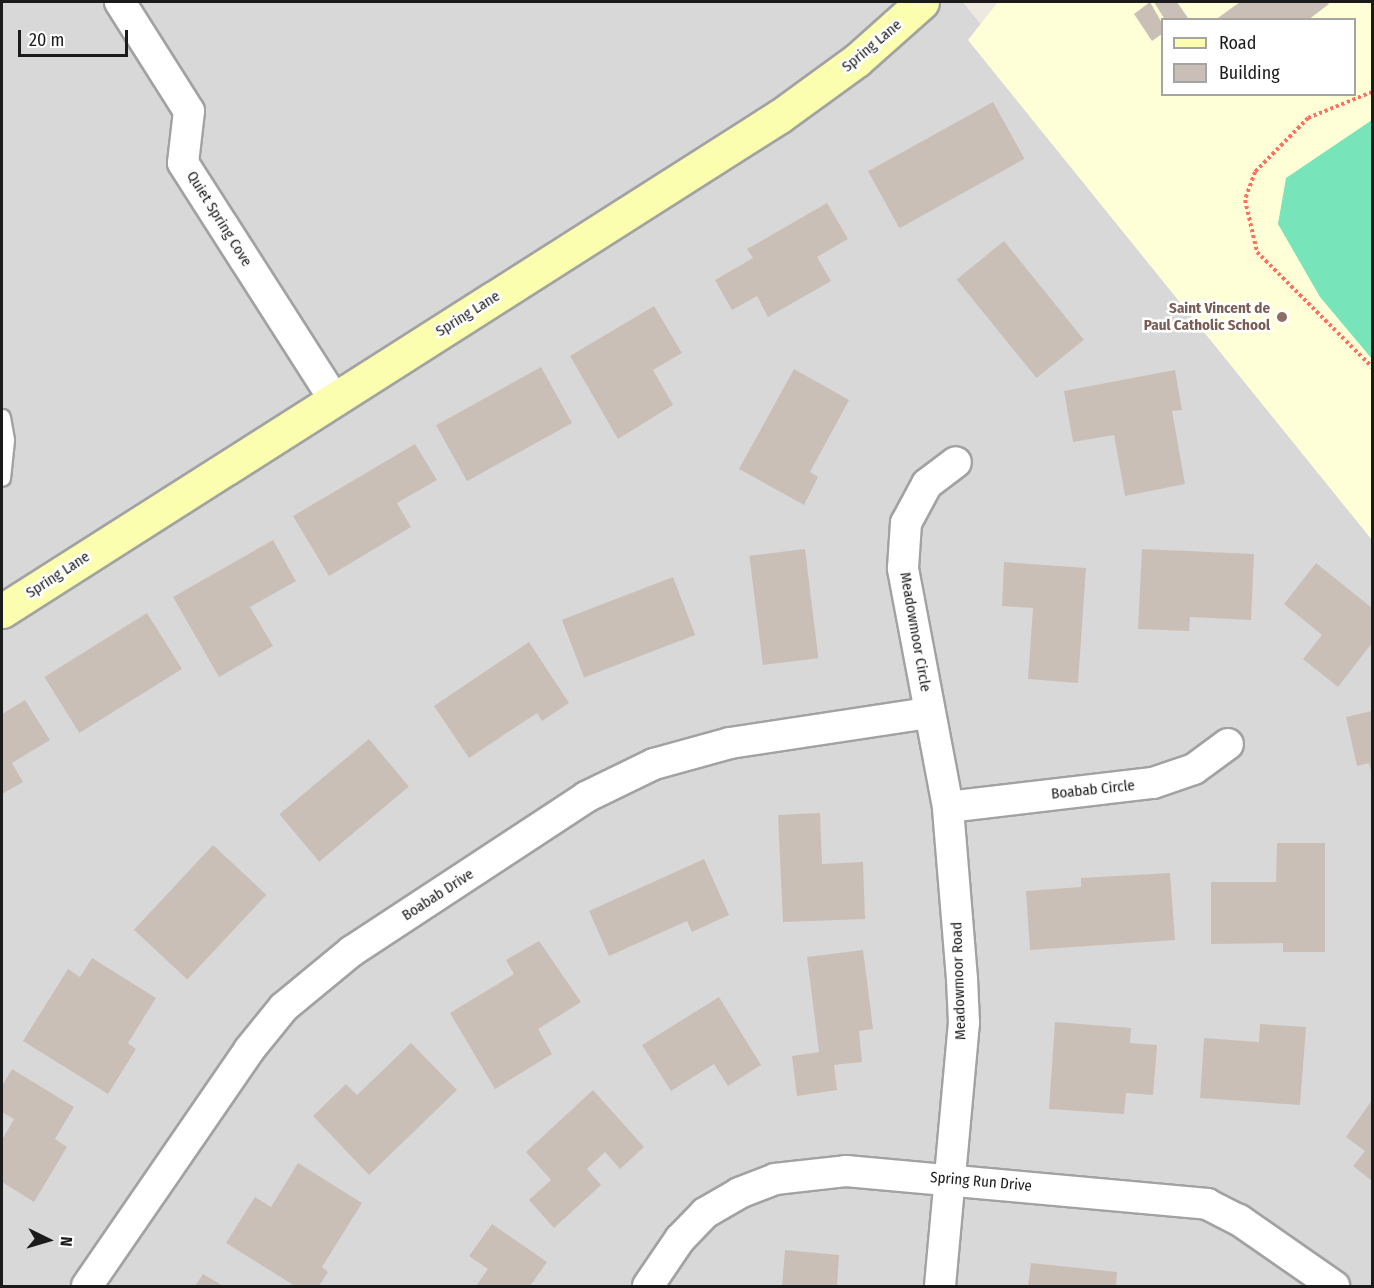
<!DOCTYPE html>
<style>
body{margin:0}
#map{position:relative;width:1374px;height:1288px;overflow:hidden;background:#eee9e0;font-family:"Fira Sans Condensed",sans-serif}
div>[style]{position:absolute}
.residential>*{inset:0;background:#d9d8d8}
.education>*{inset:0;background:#ffffd7}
.pitch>*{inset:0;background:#77e4b9}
.building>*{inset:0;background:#cabfb6;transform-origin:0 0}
.path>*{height:4px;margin-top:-2px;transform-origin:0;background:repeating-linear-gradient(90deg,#ff705f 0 3px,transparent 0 6px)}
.roads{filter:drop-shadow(2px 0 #a2a2a2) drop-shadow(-2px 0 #a2a2a2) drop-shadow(0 2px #a2a2a2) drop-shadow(0 -2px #a2a2a2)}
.lane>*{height:15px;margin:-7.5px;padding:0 7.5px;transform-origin:7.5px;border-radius:7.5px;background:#fff}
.street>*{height:30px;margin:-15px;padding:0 15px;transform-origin:15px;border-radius:15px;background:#fff}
.secondary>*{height:33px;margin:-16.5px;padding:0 16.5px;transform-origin:16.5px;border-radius:16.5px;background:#fafeae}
.dots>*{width:16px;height:16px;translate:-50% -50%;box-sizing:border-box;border:3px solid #fff;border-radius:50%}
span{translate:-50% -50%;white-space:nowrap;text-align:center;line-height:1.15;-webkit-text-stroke:5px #fff;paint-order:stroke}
.street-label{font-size:15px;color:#1b1b1b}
.education-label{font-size:15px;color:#785e54;font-weight:700}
.right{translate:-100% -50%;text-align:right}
.frame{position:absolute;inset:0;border:3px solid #1b1b1b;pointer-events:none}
.legend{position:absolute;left:1161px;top:18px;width:195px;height:78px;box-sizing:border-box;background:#fff;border:2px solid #a4a4a4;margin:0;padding:8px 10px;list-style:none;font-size:18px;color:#1b1b1b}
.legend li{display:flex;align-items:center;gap:12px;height:30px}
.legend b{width:30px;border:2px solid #a4a4a4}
.north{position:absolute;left:18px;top:1210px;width:60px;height:60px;-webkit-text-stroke:4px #fff;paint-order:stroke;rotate:95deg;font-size:16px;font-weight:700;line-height:24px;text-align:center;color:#1b1b1b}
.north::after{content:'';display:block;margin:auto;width:21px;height:27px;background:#1b1b1b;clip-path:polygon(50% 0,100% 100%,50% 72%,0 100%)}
.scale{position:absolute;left:18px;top:30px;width:110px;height:27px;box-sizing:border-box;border:3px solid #1b1b1b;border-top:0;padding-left:8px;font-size:18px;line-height:21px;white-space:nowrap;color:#1b1b1b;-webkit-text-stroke:4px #fff;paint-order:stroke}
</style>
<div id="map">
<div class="residential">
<div style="clip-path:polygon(2px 2px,963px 2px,1372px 518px,1372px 1286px,2px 1286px)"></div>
</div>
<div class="education">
<div style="clip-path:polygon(evenodd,998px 2px,1372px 2px,1372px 540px,968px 40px,998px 2px,1162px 20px,1354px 20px,1354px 94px,1162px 94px,1162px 20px)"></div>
</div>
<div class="pitch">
<div style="clip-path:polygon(1372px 120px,1372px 359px,1320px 297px,1278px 224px,1286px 178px)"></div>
</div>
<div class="building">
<div style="clip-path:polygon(1150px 2px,1162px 23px,1162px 34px,1152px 41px,1134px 14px)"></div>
<div style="clip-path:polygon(1154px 2px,1177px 2px,1188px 18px,1165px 20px)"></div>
<div style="clip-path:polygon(1240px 2px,1327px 2px,1329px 4px,1308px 20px,1215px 20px)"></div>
<div style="left:993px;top:102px;width:65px;height:143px;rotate:61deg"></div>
<div style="clip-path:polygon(827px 203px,848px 239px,817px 257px,831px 281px,768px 317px,757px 296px,732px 310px,715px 280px,753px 258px,747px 249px)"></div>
<div style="left:1004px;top:241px;width:127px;height:61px;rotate:51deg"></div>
<div style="clip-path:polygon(654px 306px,682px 353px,653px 370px,673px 405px,618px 439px,570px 356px)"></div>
<div style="left:541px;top:367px;width:64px;height:120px;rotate:61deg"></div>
<div style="clip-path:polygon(794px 369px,849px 400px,810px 472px,818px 477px,804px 505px,739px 469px)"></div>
<div style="clip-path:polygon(1175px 370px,1182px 410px,1172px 411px,1185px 484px,1125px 496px,1114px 435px,1073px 442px,1064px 391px)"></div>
<div style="clip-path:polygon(415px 444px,437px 480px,397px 503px,411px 527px,329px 576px,293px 516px)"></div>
<div style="clip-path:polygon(273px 540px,296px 581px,250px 607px,273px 646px,219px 677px,173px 597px)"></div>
<div style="left:805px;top:549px;width:110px;height:56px;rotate:83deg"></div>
<div style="clip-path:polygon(1142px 549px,1254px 554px,1251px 620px,1190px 617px,1189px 631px,1138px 629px)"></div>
<div style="clip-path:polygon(1004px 562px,1086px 568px,1078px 683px,1028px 679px,1033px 608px,1002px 606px)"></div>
<div style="clip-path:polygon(1316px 563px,1372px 608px,1372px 643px,1338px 687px,1303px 659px,1322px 635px,1284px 604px)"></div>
<div style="left:673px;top:577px;width:62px;height:119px;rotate:69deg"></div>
<div style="left:147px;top:613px;width:66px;height:121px;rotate:58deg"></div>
<div style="clip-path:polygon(529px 642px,569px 703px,542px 721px,537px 713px,469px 758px,434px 706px)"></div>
<div style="clip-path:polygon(25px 700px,50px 740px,12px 763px,23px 782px,2px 794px,2px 714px)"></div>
<div style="clip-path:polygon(1372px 711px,1372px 775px,1369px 763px,1357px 766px,1346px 717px)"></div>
<div style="left:369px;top:739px;width:62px;height:117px;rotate:50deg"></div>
<div style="clip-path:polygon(820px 813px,822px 864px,863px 862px,865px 919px,783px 922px,778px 815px)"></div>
<div style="clip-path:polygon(1277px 843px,1325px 843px,1325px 952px,1283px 952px,1283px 943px,1211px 944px,1211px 882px,1276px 882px)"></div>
<div style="left:213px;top:845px;width:73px;height:116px;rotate:43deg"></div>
<div style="clip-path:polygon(704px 859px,729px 915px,692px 932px,687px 921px,609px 956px,589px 911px)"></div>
<div style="clip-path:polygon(1170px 873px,1175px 940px,1030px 950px,1026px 891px,1081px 887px,1081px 878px)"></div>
<div style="clip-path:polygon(539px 941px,581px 1002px,538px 1029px,552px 1054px,495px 1089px,450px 1013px,514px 974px,506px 960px)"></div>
<div style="clip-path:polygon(863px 950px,873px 1029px,859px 1031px,862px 1062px,834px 1065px,837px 1090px,797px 1096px,792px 1056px,819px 1052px,807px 957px)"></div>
<div style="clip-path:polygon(92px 958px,156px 998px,128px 1043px,136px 1049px,108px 1094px,23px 1041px,68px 969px,80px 977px)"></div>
<div style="clip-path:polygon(719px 997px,761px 1065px,728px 1086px,714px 1064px,671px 1091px,642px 1045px)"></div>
<div style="clip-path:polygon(1055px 1022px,1131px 1028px,1130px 1043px,1157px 1045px,1153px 1095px,1126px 1093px,1124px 1114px,1049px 1109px)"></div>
<div style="clip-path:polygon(1260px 1024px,1306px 1027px,1300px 1105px,1200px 1098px,1204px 1038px,1259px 1042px)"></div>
<div style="clip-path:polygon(411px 1043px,457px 1090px,369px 1175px,313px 1116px,346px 1084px,357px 1095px)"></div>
<div style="clip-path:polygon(12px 1069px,74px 1107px,55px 1139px,67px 1147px,34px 1202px,2px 1182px,2px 1140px,14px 1119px,2px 1112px,2px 1086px)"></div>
<div style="clip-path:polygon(593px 1090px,644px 1147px,620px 1169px,605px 1152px,587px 1169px,601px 1185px,554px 1228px,529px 1200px,551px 1180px,526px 1152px)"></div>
<div style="clip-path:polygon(1372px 1100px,1372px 1181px,1353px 1166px,1365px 1151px,1346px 1137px)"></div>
<div style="clip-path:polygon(298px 1163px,362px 1203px,322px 1267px,328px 1272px,319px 1286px,295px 1286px,226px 1243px,255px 1197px,271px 1207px)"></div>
<div style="clip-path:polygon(492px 1224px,547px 1262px,530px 1286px,476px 1286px,488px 1269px,469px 1256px)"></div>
<div style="clip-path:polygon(785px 1250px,839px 1255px,837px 1286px,782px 1286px)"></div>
<div style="clip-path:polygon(1031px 1263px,1117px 1272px,1116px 1286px,1028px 1286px)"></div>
<div style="clip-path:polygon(203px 1274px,223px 1286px,195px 1286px)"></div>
</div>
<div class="path">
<div style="left:1372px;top:92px;width:69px;rotate:157.9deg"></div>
<div style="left:1308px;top:118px;width:76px;rotate:134.5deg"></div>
<div style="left:1255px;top:172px;width:30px;rotate:110deg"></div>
<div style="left:1245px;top:200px;width:53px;rotate:77deg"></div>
<div style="left:1257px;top:252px;width:163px;rotate:45deg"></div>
</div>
<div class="roads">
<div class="lane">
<div style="left:2px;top:417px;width:23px;rotate:80deg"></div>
<div style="left:6px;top:440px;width:38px;rotate:96deg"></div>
</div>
<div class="street">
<div style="left:120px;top:2px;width:129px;rotate:57.7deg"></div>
<div style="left:189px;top:111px;width:52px;rotate:96.6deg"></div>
<div style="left:183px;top:163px;width:280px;rotate:57.4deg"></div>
<div style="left:948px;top:807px;width:206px;rotate:-6.7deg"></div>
<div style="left:1153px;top:783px;width:43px;rotate:-18.9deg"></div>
<div style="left:1194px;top:769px;width:42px;rotate:-36.3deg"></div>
<div style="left:87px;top:1286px;width:286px;rotate:-55.5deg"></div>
<div style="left:249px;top:1050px;width:55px;rotate:-50.9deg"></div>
<div style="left:284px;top:1007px;width:88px;rotate:-39.5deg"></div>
<div style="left:352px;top:951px;width:280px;rotate:-33.3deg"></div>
<div style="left:586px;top:797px;width:76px;rotate:-25.9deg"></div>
<div style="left:654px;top:764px;width:79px;rotate:-15.4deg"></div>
<div style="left:730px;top:743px;width:201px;rotate:-8.6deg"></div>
<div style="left:648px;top:1286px;width:57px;rotate:-55.8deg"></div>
<div style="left:680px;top:1239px;width:36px;rotate:-46deg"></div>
<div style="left:705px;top:1213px;width:39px;rotate:-30deg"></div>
<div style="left:739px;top:1193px;width:39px;rotate:-21deg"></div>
<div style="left:775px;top:1179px;width:71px;rotate:-6.4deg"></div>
<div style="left:846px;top:1171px;width:363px;rotate:5.2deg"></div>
<div style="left:1207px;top:1204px;width:36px;rotate:27deg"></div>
<div style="left:1239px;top:1220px;width:116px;rotate:34.8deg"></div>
<div style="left:940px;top:1286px;width:264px;rotate:-84.8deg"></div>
<div style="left:964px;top:1023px;width:44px;rotate:-92.6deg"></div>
<div style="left:962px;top:979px;width:173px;rotate:-94.7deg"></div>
<div style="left:948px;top:807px;width:243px;rotate:-100.7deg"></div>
<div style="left:903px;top:568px;width:45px;rotate:-86.2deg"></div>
<div style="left:906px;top:523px;width:44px;rotate:-61.7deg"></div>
<div style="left:927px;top:484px;width:36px;rotate:-37deg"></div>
</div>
<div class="secondary">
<div style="left:2px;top:611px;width:922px;rotate:-32.47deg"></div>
<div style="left:780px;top:116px;width:95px;rotate:-36deg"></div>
<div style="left:857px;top:60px;width:87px;rotate:-41.7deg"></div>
</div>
</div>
<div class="dots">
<div style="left:1282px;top:317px;background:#8d6e63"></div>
</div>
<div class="street-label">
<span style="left:872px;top:46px;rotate:-40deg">Spring Lane</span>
<span style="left:219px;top:219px;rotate:58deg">Quiet Spring Cove</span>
<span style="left:468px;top:314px;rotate:-32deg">Spring Lane</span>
<span style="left:58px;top:575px;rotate:-33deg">Spring Lane</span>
<span style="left:915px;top:632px;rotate:80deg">Meadowmoor Circle</span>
<span style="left:1093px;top:790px;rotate:-6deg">Boabab Circle</span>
<span style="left:438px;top:895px;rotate:-33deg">Boabab Drive</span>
<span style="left:959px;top:981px;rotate:-92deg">Meadowmoor Road</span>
<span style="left:981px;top:1182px;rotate:5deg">Spring Run Drive</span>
</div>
<div class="education-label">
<span class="right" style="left:1270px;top:317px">Saint Vincent de<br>Paul Catholic School</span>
</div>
<div class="frame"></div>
<ul class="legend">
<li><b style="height:8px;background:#fafeae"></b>Road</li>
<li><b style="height:16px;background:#cabfb6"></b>Building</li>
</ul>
<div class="north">N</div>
<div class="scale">20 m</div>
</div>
